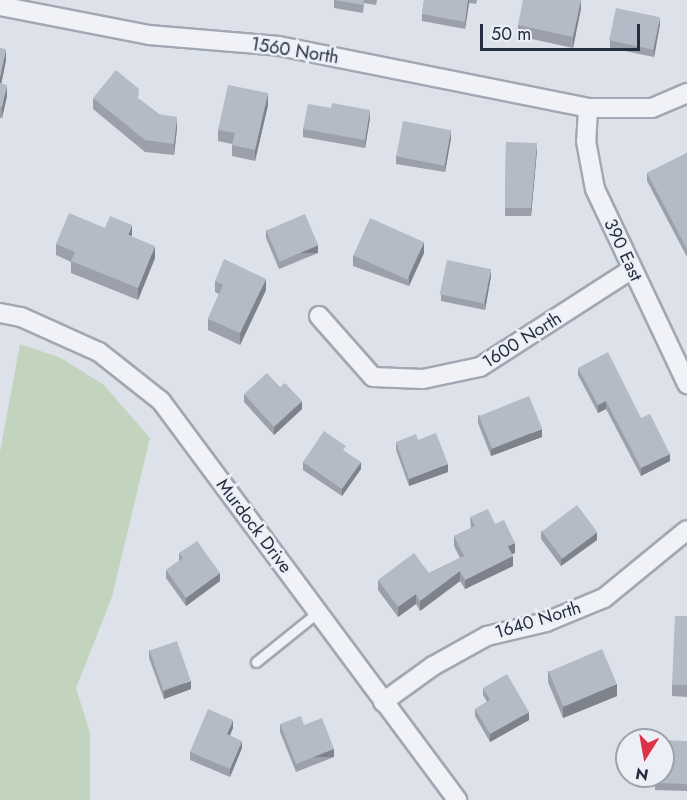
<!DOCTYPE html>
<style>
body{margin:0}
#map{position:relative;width:687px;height:800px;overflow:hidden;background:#dde1e9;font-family:Jost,sans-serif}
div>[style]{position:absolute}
.green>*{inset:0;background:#c2d4bd}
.roads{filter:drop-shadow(2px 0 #a2a8b3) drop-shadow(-2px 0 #a2a8b3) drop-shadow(0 2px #a2a8b3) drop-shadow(0 -2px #a2a8b3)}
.lane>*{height:9px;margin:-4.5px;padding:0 4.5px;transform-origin:4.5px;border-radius:4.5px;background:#f0f2f7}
.street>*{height:18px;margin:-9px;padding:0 9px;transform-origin:9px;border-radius:9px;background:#f0f2f7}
.wall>*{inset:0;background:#9ba0aa}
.shaded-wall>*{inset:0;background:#7e828b;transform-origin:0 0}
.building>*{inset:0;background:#b4bac6;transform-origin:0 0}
span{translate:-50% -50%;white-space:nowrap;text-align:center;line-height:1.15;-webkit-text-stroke:5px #ecf0f6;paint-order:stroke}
.street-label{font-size:18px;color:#252e41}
.north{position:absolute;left:615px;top:728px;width:60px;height:60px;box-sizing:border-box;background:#ecf0f6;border:2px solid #9ca2ae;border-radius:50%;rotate:191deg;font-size:16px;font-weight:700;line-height:24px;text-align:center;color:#252e41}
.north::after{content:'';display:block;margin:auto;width:21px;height:27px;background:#dd3349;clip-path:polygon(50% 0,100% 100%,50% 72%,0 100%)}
.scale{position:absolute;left:480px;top:24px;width:160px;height:27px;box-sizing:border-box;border:3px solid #252e41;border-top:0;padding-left:8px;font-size:18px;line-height:21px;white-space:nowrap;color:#252e41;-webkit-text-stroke:4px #ecf0f6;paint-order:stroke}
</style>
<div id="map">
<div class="green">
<div style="clip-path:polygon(20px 344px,61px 358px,104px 385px,150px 438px,112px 597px,76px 688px,90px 733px,90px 800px,0 800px,0 452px)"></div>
</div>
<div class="roads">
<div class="lane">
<div style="left:256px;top:662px;width:80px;rotate:-38.9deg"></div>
</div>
<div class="street">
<div style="left:0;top:6px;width:152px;rotate:11deg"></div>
<div style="left:149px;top:35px;width:130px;rotate:4.8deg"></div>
<div style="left:279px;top:46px;width:315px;rotate:11.3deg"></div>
<div style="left:588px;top:108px;width:64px"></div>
<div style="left:652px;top:108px;width:38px;rotate:-23deg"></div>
<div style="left:588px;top:108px;width:33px;rotate:93deg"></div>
<div style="left:586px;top:141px;width:49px;rotate:79.4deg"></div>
<div style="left:595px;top:189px;width:216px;rotate:64.7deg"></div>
<div style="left:0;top:313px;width:21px;rotate:11deg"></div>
<div style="left:21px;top:317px;width:85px;rotate:24.2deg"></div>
<div style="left:99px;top:352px;width:79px;rotate:38.3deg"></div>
<div style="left:161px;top:401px;width:497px;rotate:53.4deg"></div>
<div style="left:319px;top:316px;width:81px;rotate:48.5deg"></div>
<div style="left:373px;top:377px;width:50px;rotate:2.3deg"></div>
<div style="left:423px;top:379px;width:58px;rotate:-11.9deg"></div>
<div style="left:480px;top:367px;width:181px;rotate:-32.8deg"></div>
<div style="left:383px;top:702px;width:62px;rotate:-35.8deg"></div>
<div style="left:433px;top:666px;width:62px;rotate:-29.1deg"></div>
<div style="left:487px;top:636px;width:61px;rotate:-13.3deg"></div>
<div style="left:546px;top:622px;width:63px;rotate:-22.5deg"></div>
<div style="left:604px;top:598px;width:107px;rotate:-39.3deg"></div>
</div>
</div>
<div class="wall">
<div style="clip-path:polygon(334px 0,377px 0,376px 5px,364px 3px,363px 13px,334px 8px)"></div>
<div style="clip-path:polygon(424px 0,477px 0,476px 4px,469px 3px,465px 29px,422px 21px,422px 14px)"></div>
<div style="clip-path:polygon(581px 0,581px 8px,573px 48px,518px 36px,518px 25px)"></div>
<div style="clip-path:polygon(660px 24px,654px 57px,610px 48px,610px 40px)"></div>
<div style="clip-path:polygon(0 48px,6px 60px,1px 84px,7px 96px,2px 118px,0 118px)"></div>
<div style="clip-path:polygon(93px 98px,139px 99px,177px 128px,174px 155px,145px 152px,93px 109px)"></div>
<div style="clip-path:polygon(268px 105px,255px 161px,232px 156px,232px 144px,218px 141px,218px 130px)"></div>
<div style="clip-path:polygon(370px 118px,365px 148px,303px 137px,303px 129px)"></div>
<div style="clip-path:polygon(451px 138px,445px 172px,396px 164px,396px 156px)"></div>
<div style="clip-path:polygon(506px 142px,537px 150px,531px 216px,505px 216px)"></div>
<div style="clip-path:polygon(687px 153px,687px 257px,647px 181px,647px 173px)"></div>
<div style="clip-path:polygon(105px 228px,132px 237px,155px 258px,138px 300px,71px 273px,71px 262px,56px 255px,56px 244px)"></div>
<div style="clip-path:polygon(266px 230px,318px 253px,279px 269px,266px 238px)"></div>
<div style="clip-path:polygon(424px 253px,409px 286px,353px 266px,353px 255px)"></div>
<div style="clip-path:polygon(491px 276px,485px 310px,441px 301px,441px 294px)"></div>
<div style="clip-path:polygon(215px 281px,266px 290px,240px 345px,208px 330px,208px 319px,219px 294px,215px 292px)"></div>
<div style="clip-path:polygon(578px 368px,641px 418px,670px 461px,641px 476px,606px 409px,598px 413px,578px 375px)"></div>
<div style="clip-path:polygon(244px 394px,302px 409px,274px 435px,244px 402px)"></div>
<div style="clip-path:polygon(478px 415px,542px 437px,491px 456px,478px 423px)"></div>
<div style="clip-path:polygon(418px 440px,448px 472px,409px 486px,396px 450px,396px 442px)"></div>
<div style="clip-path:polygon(346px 452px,361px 469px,342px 496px,303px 470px,303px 462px)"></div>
<div style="clip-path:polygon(470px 517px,495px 524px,515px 553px,512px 554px,513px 566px,465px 589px,460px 581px,420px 611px,416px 604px,398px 617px,378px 590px,378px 580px,429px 573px,460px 558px,454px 546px,454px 536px,471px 528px)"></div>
<div style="clip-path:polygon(541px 531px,597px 540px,561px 566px,541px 539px)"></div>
<div style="clip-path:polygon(179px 553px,220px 581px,186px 606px,166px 578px,166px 570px,179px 561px)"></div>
<div style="clip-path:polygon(687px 616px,687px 697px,672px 696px,672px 685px)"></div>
<div style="clip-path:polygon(149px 650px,191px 689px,164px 699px,149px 658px)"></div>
<div style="clip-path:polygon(548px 671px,617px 696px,563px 718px,548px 682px)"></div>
<div style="clip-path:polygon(483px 688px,529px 720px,490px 742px,475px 716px,475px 709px,487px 702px,483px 695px)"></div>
<div style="clip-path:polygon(280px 724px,304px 725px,334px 757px,296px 772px,280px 732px)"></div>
<div style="clip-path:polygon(233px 728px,230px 735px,242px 748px,230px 777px,190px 760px,190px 752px)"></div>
<div style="clip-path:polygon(687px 741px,687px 791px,655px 790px,655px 776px)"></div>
</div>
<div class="shaded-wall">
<div style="clip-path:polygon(468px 0,469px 0,469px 3px,465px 29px,465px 22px)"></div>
<div style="clip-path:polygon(581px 0,581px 8px,573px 48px,573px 37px)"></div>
<div style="clip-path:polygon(660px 17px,660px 24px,654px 57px,654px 49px)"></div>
<div style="clip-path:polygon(6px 49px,6px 60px,0 90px,0 78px)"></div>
<div style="clip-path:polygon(7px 85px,7px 96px,2px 118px,2px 107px)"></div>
<div style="clip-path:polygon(268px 93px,268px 105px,255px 161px,255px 150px)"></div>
<div style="clip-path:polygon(370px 110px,370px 118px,365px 148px,365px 140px)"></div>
<div style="clip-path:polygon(177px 117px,177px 128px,174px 155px,174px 144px)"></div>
<div style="clip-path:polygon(451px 130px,451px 138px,445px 172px,445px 165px)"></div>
<div style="clip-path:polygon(537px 143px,537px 150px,531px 216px,531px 208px)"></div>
<div style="clip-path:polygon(132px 225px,132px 236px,128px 235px)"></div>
<div style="clip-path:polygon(424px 242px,424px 253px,409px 286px,409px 275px)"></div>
<div style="left:318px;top:245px;width:8px;height:42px;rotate:90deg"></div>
<div style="clip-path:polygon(155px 246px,155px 258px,138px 300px,138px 288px)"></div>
<div style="clip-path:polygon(491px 269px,491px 276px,485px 310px,485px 302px)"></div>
<div style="clip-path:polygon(266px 279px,266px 290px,240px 345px,240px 333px)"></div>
<div style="clip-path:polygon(302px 401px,302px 409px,274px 435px,274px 427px)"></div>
<div style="clip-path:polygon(606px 401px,606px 409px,598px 413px,598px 405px)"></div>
<div style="clip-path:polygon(542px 429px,542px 437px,491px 456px,491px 449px)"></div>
<div style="clip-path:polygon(670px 454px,670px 461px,641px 476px,641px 468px)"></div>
<div style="clip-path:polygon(361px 462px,361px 469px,342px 496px,342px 489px)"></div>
<div style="clip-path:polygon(448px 464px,448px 472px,409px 486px,409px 479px)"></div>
<div style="clip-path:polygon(597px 532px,597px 540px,561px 566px,561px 558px)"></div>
<div style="clip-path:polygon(515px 543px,515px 553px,508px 556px,508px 546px)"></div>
<div style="clip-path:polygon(513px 556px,513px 566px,465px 589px,465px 580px)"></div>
<div style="clip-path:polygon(460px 571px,460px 581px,420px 611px,420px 601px)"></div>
<div style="clip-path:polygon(220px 573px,220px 581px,186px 606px,186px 598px)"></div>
<div style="clip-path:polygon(416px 594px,416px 604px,398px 617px,398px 607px)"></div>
<div style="clip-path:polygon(191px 681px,191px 689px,164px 699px,164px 691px)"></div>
<div style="clip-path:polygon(617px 684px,617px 696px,563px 718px,563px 706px)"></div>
<div style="clip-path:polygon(529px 712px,529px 720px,490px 742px,490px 734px)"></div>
<div style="clip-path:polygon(233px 720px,233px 728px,227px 742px,227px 734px)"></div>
<div style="clip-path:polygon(242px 741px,242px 748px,230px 777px,230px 769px)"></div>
<div style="left:334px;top:749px;width:8px;height:41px;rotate:90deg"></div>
</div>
<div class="building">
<div style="clip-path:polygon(334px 0,364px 0,363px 5px)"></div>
<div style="clip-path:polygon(424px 0,468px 0,465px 22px,422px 14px)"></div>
<div style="clip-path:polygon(523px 0,581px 0,573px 37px,518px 25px)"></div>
<div style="left:616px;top:8px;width:45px;height:33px;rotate:12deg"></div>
<div style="clip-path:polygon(0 48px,6px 49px,0 78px)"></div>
<div style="clip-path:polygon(116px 70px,139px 89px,138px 98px,158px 114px,177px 117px,174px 144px,145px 140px,93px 98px)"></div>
<div style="clip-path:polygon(0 83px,7px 85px,2px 107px,0 107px)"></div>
<div style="clip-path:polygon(228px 85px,268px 93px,255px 150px,232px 145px,235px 133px,218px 130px)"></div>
<div style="clip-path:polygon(332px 103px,370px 110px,365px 140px,303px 129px,308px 104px,331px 108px)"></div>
<div style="left:403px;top:121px;width:49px;height:36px;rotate:11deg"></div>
<div style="clip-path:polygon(506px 142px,537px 143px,531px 208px,505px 208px)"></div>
<div style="clip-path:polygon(687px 153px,687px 249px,647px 173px)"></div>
<div style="clip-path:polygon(69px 213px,105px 228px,110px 216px,132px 225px,128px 235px,155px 246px,138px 288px,71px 261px,75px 252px,56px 244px)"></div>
<div style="left:305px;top:214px;width:34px;height:42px;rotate:67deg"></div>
<div style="left:370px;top:218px;width:59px;height:41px;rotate:24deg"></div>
<div style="clip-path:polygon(224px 259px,266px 279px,240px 333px,208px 319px,223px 285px,215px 281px)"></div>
<div style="left:447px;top:260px;width:45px;height:35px;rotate:12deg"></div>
<div style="clip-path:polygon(608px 352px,641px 418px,650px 414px,670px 454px,641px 468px,606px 401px,598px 405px,578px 368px)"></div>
<div style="clip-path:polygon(267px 373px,280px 387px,285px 383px,302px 401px,274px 427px,244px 394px)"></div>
<div style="left:529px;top:396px;width:35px;height:54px;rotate:68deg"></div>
<div style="clip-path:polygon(324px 431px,346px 446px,343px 450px,361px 462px,342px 489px,303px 462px)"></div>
<div style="clip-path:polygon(436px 433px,448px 464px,409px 479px,396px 442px,416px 434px,418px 440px)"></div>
<div style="left:577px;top:505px;width:34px;height:44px;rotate:53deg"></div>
<div style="clip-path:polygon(488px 509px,495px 524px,504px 520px,515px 543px,508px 546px,513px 556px,465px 580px,460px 571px,420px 601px,416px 594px,398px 607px,378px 580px,414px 553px,429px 573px,464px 556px,454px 536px,475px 526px,470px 517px)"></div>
<div style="clip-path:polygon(197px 541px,220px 573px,186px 598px,166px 570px,183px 558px,179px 553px)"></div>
<div style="clip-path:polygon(675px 616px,687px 616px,687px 685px,672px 685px)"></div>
<div style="left:177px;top:641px;width:42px;height:29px;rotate:71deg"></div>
<div style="left:602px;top:649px;width:38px;height:58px;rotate:67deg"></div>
<div style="clip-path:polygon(507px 674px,529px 712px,490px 734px,475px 709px,490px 700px,483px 688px)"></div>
<div style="clip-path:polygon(208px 709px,233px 720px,227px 734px,242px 741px,230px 769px,190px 752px)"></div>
<div style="clip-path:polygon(301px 716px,304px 725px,322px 718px,334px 749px,296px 764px,280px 724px)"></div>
<div style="clip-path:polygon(663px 740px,687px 741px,687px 784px,655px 783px,655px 776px,663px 776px)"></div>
</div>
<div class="street-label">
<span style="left:295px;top:51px;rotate:9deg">1560 North</span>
<span style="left:623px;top:250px;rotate:65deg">390 East</span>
<span style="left:522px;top:340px;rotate:-32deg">1600 North</span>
<span style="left:254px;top:526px;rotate:53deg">Murdock Drive</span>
<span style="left:538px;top:620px;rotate:-17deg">1640 North</span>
</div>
<div class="north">N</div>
<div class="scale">50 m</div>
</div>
